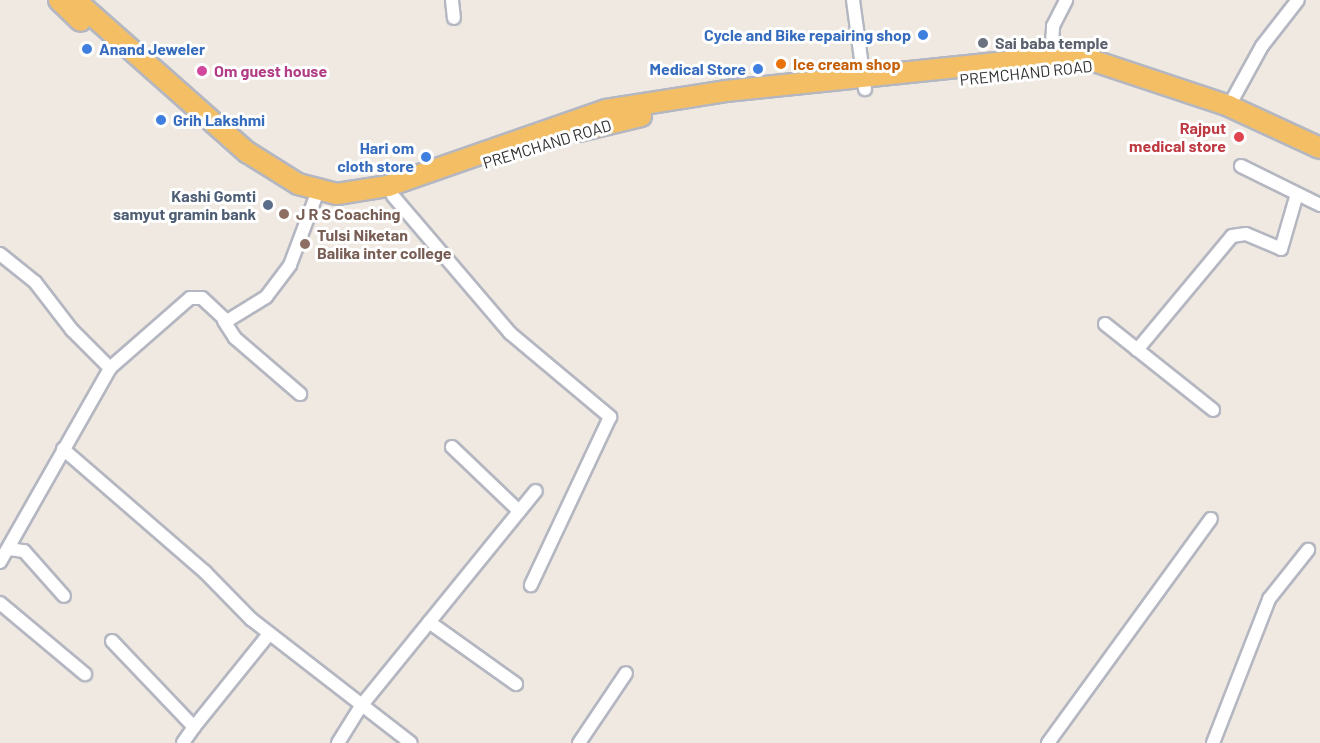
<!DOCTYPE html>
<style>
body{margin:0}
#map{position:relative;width:1320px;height:743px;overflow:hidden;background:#efe9e1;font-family:Barlow,sans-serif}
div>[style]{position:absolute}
.roads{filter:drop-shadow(2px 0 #b4b7c1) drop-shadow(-2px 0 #b4b7c1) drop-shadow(0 2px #b4b7c1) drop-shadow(0 -2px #b4b7c1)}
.minor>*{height:12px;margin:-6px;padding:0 6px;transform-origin:6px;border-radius:6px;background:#fff}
.trunk>*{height:20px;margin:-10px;padding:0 10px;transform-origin:10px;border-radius:10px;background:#f4bf64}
.dots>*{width:16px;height:16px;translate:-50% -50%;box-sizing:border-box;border:3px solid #fff;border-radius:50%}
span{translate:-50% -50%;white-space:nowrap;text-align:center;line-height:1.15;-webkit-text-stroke:6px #fff;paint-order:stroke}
.shop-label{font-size:16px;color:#366cbe;font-weight:700}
.right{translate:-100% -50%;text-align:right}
.left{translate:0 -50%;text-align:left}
.worship-label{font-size:16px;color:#5b616d;font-weight:700}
.food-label{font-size:16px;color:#c56008;font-weight:700}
.hotel-label{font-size:16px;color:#b23c85;font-weight:700}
.street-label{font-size:16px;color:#2e2e2e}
.health-label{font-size:16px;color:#be3a42;font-weight:700}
.service-label{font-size:16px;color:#4e5e75;font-weight:700}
.education-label{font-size:16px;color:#785e54;font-weight:700}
</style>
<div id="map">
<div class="roads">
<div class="minor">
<div style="left:452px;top:0;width:18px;rotate:84deg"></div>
<div style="left:853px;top:0;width:90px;rotate:82.3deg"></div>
<div style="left:1051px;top:57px;width:31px;rotate:-86deg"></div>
<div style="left:1053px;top:26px;width:29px;rotate:-63deg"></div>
<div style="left:1229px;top:106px;width:68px;rotate:-61.2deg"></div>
<div style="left:1262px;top:46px;width:58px;rotate:-52deg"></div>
<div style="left:1241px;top:166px;width:88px;rotate:26.3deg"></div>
<div style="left:393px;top:196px;width:180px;rotate:49.5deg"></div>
<div style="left:510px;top:333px;width:131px;rotate:40deg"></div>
<div style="left:610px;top:417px;width:186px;rotate:115.2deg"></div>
<div style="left:0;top:254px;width:45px;rotate:38.7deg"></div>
<div style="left:35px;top:282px;width:61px;rotate:52.4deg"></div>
<div style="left:72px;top:330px;width:54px;rotate:45deg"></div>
<div style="left:224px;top:321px;width:20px;rotate:57deg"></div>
<div style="left:235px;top:338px;width:86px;rotate:40.7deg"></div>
<div style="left:1105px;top:324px;width:138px;rotate:38.5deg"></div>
<div style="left:1137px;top:350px;width:148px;rotate:-50.2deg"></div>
<div style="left:1232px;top:236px;width:14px;rotate:-8deg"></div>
<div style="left:1246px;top:234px;width:38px;rotate:23deg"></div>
<div style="left:1281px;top:249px;width:57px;rotate:-73.8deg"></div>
<div style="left:452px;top:447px;width:93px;rotate:43.7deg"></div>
<div style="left:63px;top:449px;width:188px;rotate:40.9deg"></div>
<div style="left:205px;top:572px;width:66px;rotate:45.6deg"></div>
<div style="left:251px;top:619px;width:202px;rotate:37.8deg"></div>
<div style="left:9px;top:549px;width:15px;rotate:8deg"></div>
<div style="left:24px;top:551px;width:60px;rotate:48.4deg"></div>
<div style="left:0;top:562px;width:223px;rotate:-60.4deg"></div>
<div style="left:110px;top:368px;width:106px;rotate:-41.2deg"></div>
<div style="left:190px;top:298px;width:12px"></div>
<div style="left:202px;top:298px;width:34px;rotate:43deg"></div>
<div style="left:227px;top:321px;width:46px;rotate:-31.6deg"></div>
<div style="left:266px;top:297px;width:40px;rotate:-53deg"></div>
<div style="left:290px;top:265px;width:79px;rotate:-69.3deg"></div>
<div style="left:0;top:603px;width:111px;rotate:39.9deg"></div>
<div style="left:429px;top:622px;width:107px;rotate:35.5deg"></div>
<div style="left:112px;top:641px;width:119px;rotate:46.4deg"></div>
<div style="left:194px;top:727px;width:19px;rotate:125deg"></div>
<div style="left:194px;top:727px;width:119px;rotate:-51.1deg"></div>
<div style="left:338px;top:743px;width:44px;rotate:-58.1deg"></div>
<div style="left:361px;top:706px;width:277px;rotate:-50.9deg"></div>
<div style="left:579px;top:743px;width:84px;rotate:-56.1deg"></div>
<div style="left:1048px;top:743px;width:277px;rotate:-54deg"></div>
<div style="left:1213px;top:743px;width:155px;rotate:-68.7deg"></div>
<div style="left:1269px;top:599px;width:63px;rotate:-51.5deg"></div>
</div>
<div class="trunk">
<div style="left:59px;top:0;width:30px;rotate:44deg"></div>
<div style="left:75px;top:0;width:230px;rotate:41.5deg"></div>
<div style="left:247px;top:152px;width:60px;rotate:32.1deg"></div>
<div style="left:298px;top:184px;width:40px;rotate:14.4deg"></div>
<div style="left:337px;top:194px;width:52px;rotate:-8.9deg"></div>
<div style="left:388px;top:186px;width:231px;rotate:-19.2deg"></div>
<div style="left:606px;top:110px;width:121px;rotate:-9deg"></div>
<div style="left:726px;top:91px;width:352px;rotate:-5.9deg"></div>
<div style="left:1076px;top:55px;width:161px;rotate:18.4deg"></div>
<div style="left:1229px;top:106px;width:100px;rotate:24.8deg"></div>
<div style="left:579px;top:131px;width:64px;rotate:-13.6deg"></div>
</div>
</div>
<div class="dots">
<div style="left:923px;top:35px;background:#3f7fe0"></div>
<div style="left:983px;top:43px;background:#6b7280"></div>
<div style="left:87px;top:49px;background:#3f7fe0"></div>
<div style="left:781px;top:64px;background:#e8710a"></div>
<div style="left:758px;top:69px;background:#3f7fe0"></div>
<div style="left:202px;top:71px;background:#d1479c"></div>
<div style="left:161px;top:120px;background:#3f7fe0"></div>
<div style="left:1239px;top:137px;background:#e0444e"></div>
<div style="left:426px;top:157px;background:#3f7fe0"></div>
<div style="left:268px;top:205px;background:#5c6f8a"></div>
<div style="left:284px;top:214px;background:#8d6e63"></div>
<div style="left:305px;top:244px;background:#8d6e63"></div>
</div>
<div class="shop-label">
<span class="right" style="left:911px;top:35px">Cycle and Bike repairing shop</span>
<span class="left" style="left:99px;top:49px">Anand Jeweler</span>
<span class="right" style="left:746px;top:69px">Medical Store</span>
<span class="left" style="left:173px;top:120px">Grih Lakshmi</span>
<span class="right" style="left:414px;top:157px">Hari om<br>cloth store</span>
</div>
<div class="worship-label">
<span class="left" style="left:995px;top:43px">Sai baba temple</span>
</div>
<div class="food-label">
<span class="left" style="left:793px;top:64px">Ice cream shop</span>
</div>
<div class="hotel-label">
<span class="left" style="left:214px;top:71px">Om guest house</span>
</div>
<div class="street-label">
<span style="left:1026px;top:73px;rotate:-6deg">PREMCHAND ROAD</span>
<span style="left:547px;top:144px;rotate:-17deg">PREMCHAND ROAD</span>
</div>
<div class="health-label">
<span class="right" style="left:1226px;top:137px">Rajput<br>medical store</span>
</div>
<div class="service-label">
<span class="right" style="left:256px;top:205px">Kashi Gomti<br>samyut gramin bank</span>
</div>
<div class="education-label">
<span class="left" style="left:296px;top:214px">J R S Coaching</span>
<span class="left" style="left:317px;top:244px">Tulsi Niketan<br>Balika inter college</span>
</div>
</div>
